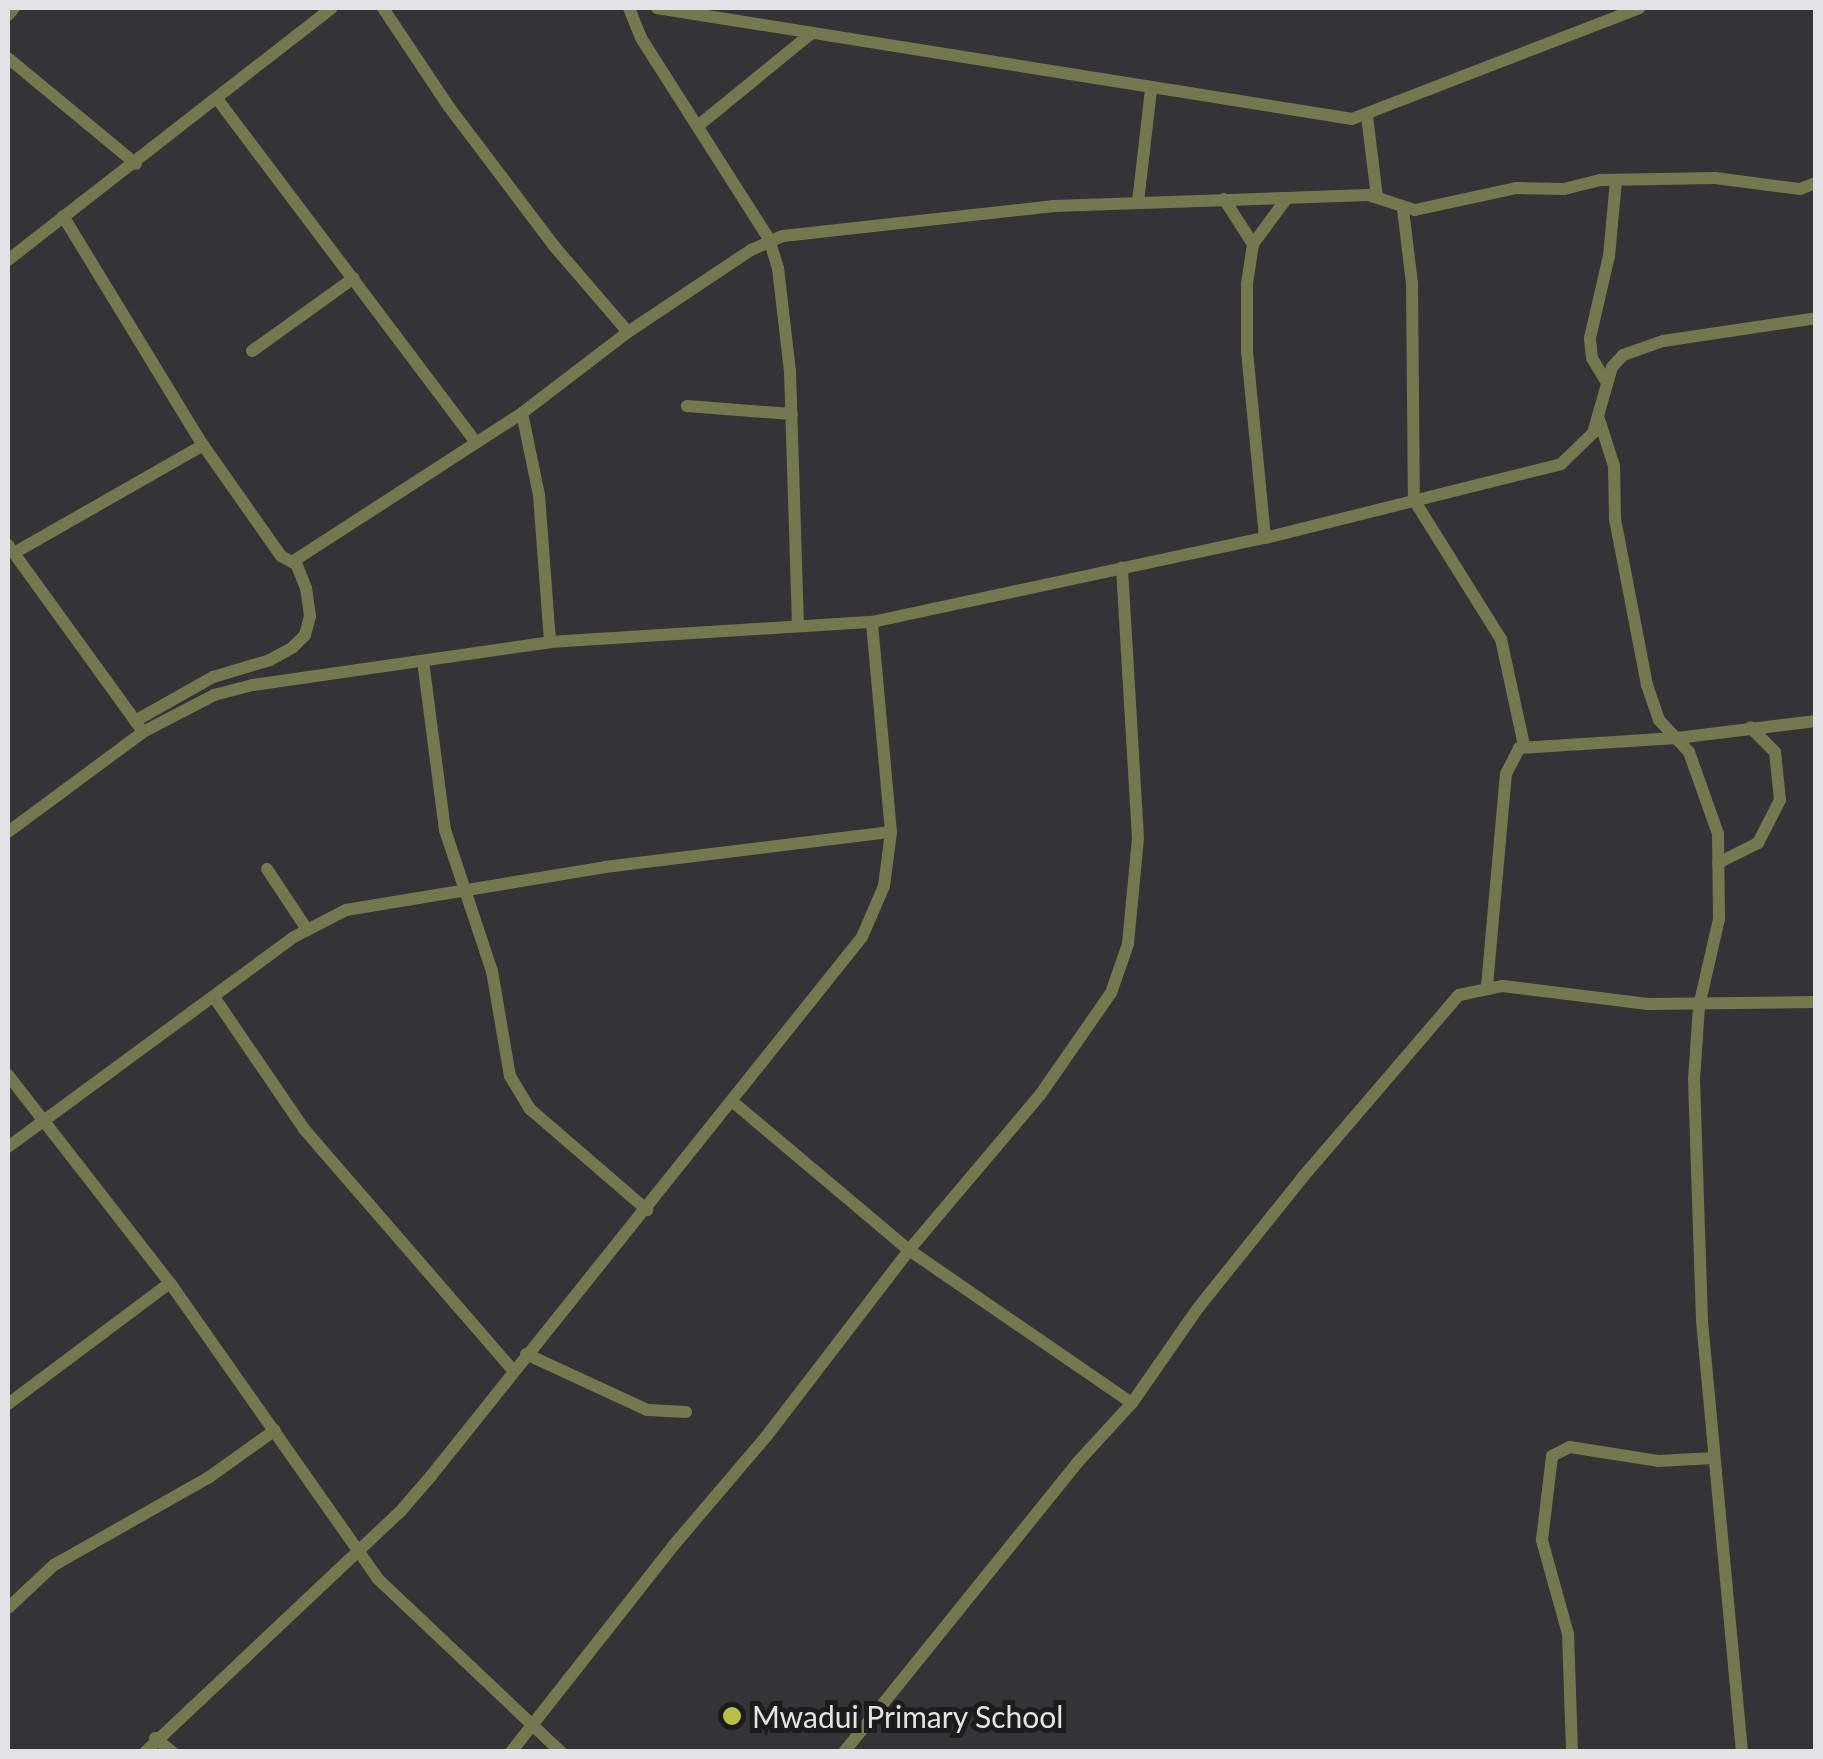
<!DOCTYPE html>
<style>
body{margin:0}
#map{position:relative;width:1823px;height:1759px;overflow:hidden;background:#343437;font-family:Lato,sans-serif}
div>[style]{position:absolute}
.street>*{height:12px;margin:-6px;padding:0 6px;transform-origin:6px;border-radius:6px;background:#73784f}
.dots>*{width:28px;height:28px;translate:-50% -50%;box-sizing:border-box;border:5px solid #1c1c1d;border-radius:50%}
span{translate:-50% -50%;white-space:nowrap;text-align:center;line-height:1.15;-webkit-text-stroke:10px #1c1c1d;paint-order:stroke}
.poi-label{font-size:30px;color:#e3e3e5}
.left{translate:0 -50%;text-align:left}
.frame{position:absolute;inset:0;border:10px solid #e3e3e5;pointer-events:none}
</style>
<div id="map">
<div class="street">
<div style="left:383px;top:8px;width:119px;rotate:56.3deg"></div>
<div style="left:449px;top:107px;width:174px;rotate:52.9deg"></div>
<div style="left:554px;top:246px;width:113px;rotate:49.3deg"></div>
<div style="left:629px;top:8px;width:32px;rotate:68deg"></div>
<div style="left:641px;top:38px;width:238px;rotate:57.5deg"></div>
<div style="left:769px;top:239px;width:30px;rotate:73deg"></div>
<div style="left:778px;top:268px;width:104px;rotate:83.4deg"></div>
<div style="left:790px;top:371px;width:255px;rotate:88.2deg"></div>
<div style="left:657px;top:8px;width:704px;rotate:9.07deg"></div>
<div style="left:1352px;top:119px;width:308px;rotate:-21.1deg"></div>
<div style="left:8px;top:15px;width:9px;rotate:-49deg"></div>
<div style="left:8px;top:58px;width:166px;rotate:39.6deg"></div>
<div style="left:218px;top:100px;width:428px;rotate:53deg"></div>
<div style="left:1367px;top:116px;width:82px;rotate:83deg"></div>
<div style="left:699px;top:125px;width:146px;rotate:-39.2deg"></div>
<div style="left:1224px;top:199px;width:54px;rotate:57.2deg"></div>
<div style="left:1138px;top:202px;width:113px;rotate:-83.4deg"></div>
<div style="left:1403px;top:209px;width:75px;rotate:83.1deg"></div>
<div style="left:1412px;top:283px;width:217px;rotate:89.5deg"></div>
<div style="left:1414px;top:500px;width:164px;rotate:58deg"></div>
<div style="left:1501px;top:639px;width:108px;rotate:77.8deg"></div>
<div style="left:63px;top:216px;width:268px;rotate:58.6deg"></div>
<div style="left:203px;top:445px;width:136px;rotate:54.9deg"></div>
<div style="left:281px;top:556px;width:13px;rotate:29deg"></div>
<div style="left:292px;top:562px;width:274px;rotate:-32.9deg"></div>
<div style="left:522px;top:413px;width:133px;rotate:-37.4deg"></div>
<div style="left:628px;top:332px;width:148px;rotate:-33.7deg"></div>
<div style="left:751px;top:250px;width:35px;rotate:-24deg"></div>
<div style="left:783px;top:236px;width:273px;rotate:-6.3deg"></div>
<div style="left:1054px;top:206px;width:314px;rotate:-2deg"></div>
<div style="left:1368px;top:195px;width:49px;rotate:17.7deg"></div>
<div style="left:1415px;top:210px;width:103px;rotate:-12.3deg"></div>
<div style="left:1516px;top:188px;width:48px;rotate:1.2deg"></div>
<div style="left:1564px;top:189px;width:38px;rotate:-14deg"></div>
<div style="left:1601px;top:180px;width:114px;rotate:-1deg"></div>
<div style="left:1715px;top:178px;width:86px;rotate:7.4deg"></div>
<div style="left:1800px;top:189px;width:17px;rotate:-21deg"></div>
<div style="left:8px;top:260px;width:410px;rotate:-37.9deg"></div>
<div style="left:252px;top:351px;width:125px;rotate:-35.6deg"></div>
<div style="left:1607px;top:383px;width:29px;rotate:-121deg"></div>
<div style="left:1592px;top:358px;width:20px;rotate:-96deg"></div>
<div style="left:1590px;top:338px;width:84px;rotate:-77deg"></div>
<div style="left:1609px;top:256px;width:76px;rotate:-84.7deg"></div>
<div style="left:687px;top:406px;width:105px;rotate:4.4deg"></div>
<div style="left:522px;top:413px;width:84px;rotate:78.3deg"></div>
<div style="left:539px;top:495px;width:147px;rotate:85.7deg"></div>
<div style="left:1599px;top:419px;width:49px;rotate:72.3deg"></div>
<div style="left:1614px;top:466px;width:53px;rotate:88.9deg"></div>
<div style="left:1615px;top:519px;width:169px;rotate:79.1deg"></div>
<div style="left:1647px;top:685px;width:37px;rotate:71deg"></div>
<div style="left:1659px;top:720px;width:44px;rotate:46.8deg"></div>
<div style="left:1689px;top:752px;width:87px;rotate:70.5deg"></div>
<div style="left:1718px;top:834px;width:85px;rotate:89.3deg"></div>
<div style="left:1719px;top:919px;width:89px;rotate:102.9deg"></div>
<div style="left:1699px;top:1006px;width:73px;rotate:93.9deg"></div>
<div style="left:1694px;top:1079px;width:242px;rotate:88.1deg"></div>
<div style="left:1702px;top:1321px;width:433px;rotate:84.7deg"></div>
<div style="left:1265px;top:538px;width:188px;rotate:-95.5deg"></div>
<div style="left:1247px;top:351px;width:67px;rotate:-90deg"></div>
<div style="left:1247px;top:284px;width:40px;rotate:-81.5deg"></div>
<div style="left:1253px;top:244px;width:57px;rotate:-53.5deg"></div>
<div style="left:8px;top:545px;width:223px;rotate:54.1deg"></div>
<div style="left:14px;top:553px;width:218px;rotate:-29.7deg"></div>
<div style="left:423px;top:661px;width:170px;rotate:82.6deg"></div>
<div style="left:445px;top:830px;width:149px;rotate:71.6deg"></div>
<div style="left:492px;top:971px;width:107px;rotate:80.3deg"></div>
<div style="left:510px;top:1076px;width:39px;rotate:59deg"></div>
<div style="left:530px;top:1109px;width:155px;rotate:40.8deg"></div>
<div style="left:135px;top:721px;width:90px;rotate:-29.4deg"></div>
<div style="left:213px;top:677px;width:59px;rotate:-16.6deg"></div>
<div style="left:270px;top:660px;width:26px;rotate:-29deg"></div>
<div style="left:293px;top:647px;width:17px;rotate:-45deg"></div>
<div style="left:305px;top:635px;width:20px;rotate:-75deg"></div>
<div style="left:310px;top:616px;width:28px;rotate:-98deg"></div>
<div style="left:306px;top:588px;width:29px;rotate:-112deg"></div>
<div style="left:8px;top:832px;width:168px;rotate:-36.5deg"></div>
<div style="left:143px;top:732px;width:80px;rotate:-27.5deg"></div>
<div style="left:214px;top:695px;width:40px;rotate:-14.4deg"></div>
<div style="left:253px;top:685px;width:300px;rotate:-8.2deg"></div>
<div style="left:550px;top:642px;width:323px;rotate:-3.6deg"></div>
<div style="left:872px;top:622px;width:402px;rotate:-12.1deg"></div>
<div style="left:1265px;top:538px;width:305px;rotate:-14deg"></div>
<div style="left:1561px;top:464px;width:45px;rotate:-44.1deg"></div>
<div style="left:1593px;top:433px;width:69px;rotate:-73.9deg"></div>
<div style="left:1612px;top:367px;width:16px;rotate:-47deg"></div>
<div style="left:1623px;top:355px;width:42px;rotate:-19.3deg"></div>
<div style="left:1663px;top:341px;width:155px;rotate:-8.5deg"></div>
<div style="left:1718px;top:863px;width:45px;rotate:-26.6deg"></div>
<div style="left:1758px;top:843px;width:48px;rotate:-62.9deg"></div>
<div style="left:1780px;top:800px;width:48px;rotate:-95.9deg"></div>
<div style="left:1775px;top:752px;width:35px;rotate:-135deg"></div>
<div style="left:267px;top:869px;width:71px;rotate:56.5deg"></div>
<div style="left:1487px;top:986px;width:213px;rotate:-84.9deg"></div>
<div style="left:1506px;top:774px;width:29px;rotate:-63deg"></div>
<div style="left:1519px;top:748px;width:158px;rotate:-3.6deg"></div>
<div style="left:1677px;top:738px;width:140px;rotate:-7deg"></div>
<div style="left:214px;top:997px;width:160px;rotate:55.7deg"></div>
<div style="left:304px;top:1129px;width:319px;rotate:49.1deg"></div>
<div style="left:8px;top:1075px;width:264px;rotate:52.1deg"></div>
<div style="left:170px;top:1283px;width:362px;rotate:54.9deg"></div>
<div style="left:378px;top:1579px;width:252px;rotate:43.4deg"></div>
<div style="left:733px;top:1102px;width:230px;rotate:40.1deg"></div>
<div style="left:909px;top:1250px;width:270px;rotate:34.5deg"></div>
<div style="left:8px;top:1147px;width:353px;rotate:-36.3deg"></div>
<div style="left:292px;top:938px;width:61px;rotate:-27.4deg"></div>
<div style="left:346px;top:910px;width:263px;rotate:-9.4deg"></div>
<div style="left:605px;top:867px;width:288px;rotate:-7deg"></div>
<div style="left:526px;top:1354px;width:133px;rotate:24.8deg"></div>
<div style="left:647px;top:1410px;width:39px;rotate:3deg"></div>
<div style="left:8px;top:1404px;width:202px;rotate:-36.8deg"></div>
<div style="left:8px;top:1608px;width:63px;rotate:-43.1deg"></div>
<div style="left:54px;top:1565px;width:177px;rotate:-29.5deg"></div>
<div style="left:208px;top:1478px;width:82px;rotate:-35.6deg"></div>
<div style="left:155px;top:1738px;width:22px;rotate:39deg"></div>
<div style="left:145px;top:1752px;width:349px;rotate:-43.3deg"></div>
<div style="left:399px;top:1513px;width:49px;rotate:-49.1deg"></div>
<div style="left:431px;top:1476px;width:690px;rotate:-51.35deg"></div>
<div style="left:862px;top:937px;width:56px;rotate:-66.7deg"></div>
<div style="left:884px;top:886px;width:54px;rotate:-82.6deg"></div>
<div style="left:891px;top:832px;width:211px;rotate:-95.2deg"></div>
<div style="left:511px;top:1752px;width:262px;rotate:-51.8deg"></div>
<div style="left:673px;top:1546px;width:142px;rotate:-49.6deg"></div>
<div style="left:765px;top:1438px;width:237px;rotate:-52.5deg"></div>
<div style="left:909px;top:1250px;width:203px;rotate:-49.8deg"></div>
<div style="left:1040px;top:1095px;width:124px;rotate:-55.2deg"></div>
<div style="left:1111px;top:993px;width:52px;rotate:-70.9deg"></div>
<div style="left:1128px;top:944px;width:106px;rotate:-84.6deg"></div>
<div style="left:1138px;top:838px;width:271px;rotate:-93.4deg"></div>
<div style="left:844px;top:1752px;width:371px;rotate:-51.1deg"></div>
<div style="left:1077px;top:1463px;width:81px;rotate:-47.5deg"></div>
<div style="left:1132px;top:1403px;width:116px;rotate:-55.2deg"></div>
<div style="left:1198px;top:1308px;width:166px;rotate:-51.3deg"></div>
<div style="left:1302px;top:1178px;width:241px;rotate:-49.4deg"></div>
<div style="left:1459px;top:995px;width:45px;rotate:-11.6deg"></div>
<div style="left:1503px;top:986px;width:146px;rotate:7.1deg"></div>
<div style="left:1648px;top:1004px;width:168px;rotate:-0.7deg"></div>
<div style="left:1572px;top:1752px;width:118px;rotate:-91.9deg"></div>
<div style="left:1568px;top:1634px;width:98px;rotate:-105.5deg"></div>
<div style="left:1542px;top:1540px;width:85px;rotate:-83.2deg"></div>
<div style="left:1552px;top:1456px;width:20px;rotate:-27deg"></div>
<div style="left:1570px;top:1447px;width:89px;rotate:9deg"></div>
<div style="left:1658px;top:1461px;width:56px;rotate:-3.1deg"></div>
</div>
<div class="dots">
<div style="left:732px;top:1716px;background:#b7c148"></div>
</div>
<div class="poi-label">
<span class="left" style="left:752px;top:1716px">Mwadui Primary School</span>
</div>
<div class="frame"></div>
</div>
